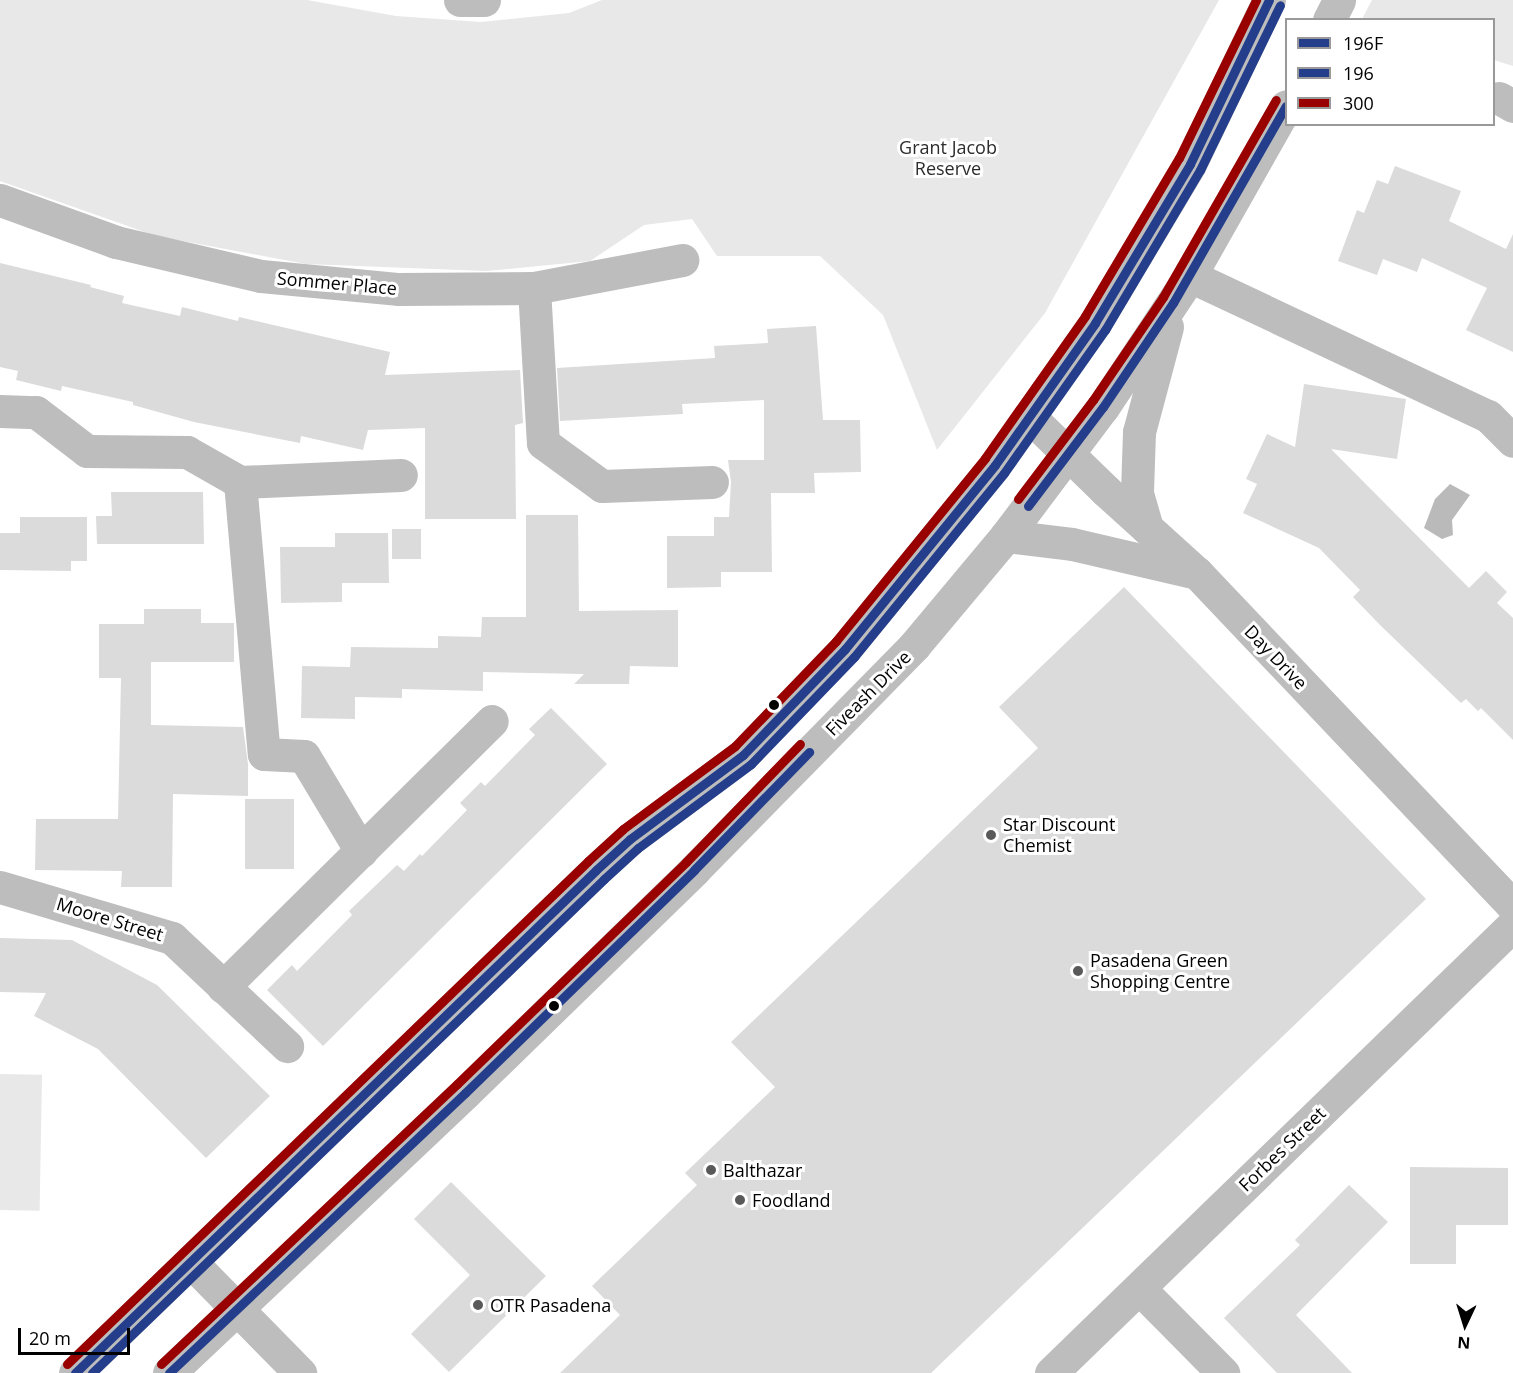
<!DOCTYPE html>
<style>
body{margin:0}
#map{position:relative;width:1513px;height:1373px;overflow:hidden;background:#fff;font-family:"Open Sans",sans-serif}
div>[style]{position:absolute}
.green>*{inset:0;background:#e8e8e8;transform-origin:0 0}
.water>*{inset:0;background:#bababa}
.building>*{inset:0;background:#dbdbdb;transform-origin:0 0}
.minor>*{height:33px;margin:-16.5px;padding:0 16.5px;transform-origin:16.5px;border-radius:16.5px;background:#bdbdbd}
.major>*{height:33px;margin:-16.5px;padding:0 16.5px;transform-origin:16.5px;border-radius:16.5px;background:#bdbdbd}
.bus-1>*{height:9px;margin:-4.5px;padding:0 4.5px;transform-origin:4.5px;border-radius:4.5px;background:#243e8c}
.bus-2>*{height:9px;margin:-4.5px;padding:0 4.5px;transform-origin:4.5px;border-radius:4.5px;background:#243e8c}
.bus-3>*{height:9px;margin:-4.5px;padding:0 4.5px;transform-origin:4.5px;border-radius:4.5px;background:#900}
.dots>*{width:16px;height:16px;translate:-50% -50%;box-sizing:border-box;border:3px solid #fff;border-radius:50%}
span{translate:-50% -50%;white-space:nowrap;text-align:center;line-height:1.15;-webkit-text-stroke:6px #fff;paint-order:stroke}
.park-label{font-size:18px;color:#2c2c2c}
.street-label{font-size:18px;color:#000}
.poi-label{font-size:18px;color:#000}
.left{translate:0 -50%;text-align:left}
.legend{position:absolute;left:1285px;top:18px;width:210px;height:108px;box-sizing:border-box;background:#fff;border:2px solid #999;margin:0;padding:8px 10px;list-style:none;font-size:18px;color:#000}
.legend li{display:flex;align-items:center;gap:12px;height:30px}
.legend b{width:30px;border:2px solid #999}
.north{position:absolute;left:1435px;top:1295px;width:60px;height:60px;-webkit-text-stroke:4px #fff;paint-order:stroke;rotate:184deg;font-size:16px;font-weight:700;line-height:24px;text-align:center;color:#000}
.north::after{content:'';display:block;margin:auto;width:21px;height:27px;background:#000;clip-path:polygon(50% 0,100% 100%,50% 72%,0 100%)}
.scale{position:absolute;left:18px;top:1328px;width:112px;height:27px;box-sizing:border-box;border:3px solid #000;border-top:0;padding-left:8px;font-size:18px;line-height:21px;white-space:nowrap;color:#000;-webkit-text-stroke:4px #fff;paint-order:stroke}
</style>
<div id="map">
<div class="green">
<div style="clip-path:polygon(0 0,307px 0,396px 16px,481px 22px,569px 13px,602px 0,1219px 0,1045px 313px,937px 450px,883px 315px,820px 256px,717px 256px,692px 219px,644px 225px,590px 261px,486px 271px,306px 264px,156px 236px,0 181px)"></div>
<div style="clip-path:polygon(1372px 0,1513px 0,1513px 66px,1494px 60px,1494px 20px,1362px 19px)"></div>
<div style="left:0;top:1074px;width:42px;height:136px;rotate:1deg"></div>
</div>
<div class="water">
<div style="clip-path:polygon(1450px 484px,1470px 495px,1452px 520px,1453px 535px,1442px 539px,1424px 528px,1435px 499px)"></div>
</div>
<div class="building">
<div style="clip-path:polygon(1395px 166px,1461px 191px,1449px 221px,1506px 249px,1513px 234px,1513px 352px,1466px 330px,1487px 288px,1422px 258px,1417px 272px,1383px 259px,1377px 275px,1338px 261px,1357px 210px,1364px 213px,1377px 180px,1388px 184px)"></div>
<div style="clip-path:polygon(0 263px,91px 285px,90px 287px,124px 296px,122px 303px,180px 316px,182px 307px,238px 321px,239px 317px,390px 352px,385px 375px,520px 370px,523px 423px,515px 425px,516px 519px,425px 519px,425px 428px,368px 430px,363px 450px,301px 436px,300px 443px,194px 422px,133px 405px,133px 402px,62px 386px,61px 391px,16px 380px,18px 371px,0 367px)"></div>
<div style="clip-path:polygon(816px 326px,823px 420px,860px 420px,861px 472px,814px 473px,815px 493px,771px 493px,772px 572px,721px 572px,721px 587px,667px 588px,667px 536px,714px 536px,714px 517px,729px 517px,731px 482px,728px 460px,764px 460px,764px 400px,682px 404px,683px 414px,560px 421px,557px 368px,715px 358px,714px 346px,768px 343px,767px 329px)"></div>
<div style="clip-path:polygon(1304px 384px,1406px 399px,1397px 459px,1331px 449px,1469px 588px,1486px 571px,1507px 592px,1497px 603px,1513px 618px,1513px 740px,1481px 708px,1478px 711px,1466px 699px,1461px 703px,1380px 625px,1353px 597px,1360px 590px,1319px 548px,1243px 513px,1257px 484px,1246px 479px,1267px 434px,1295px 447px)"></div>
<div style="clip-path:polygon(111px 492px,203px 492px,204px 544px,97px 544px,96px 516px,112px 516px)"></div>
<div style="clip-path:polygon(526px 515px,578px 515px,579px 611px,678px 610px,678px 667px,630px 666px,629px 684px,574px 684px,584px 674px,483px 672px,483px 691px,402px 689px,402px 698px,355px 697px,355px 719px,301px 718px,302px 666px,350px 667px,351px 647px,438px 648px,438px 636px,481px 637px,482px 617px,526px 617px)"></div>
<div style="clip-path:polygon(20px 517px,87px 517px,87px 561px,71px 561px,71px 571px,0 570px,0 533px,20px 533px)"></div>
<div style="left:392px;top:529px;width:29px;height:30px"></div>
<div style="clip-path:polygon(335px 533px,388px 533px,389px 583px,342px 583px,342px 602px,281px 603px,280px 547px,335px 547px)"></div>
<div style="clip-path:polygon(1124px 587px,1426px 899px,931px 1373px,560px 1373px,620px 1315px,592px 1286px,697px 1185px,685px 1173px,775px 1087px,731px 1042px,1038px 748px,999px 707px)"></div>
<div style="clip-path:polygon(144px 609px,201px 609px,201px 623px,234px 623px,234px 662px,151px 662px,151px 725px,243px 727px,248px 764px,248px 796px,173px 794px,172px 887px,121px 887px,122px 871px,35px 870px,36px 819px,118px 819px,121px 678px,99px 678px,99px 624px,144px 624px)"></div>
<div style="clip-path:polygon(551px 708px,607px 764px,323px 1046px,267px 990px,292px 965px,297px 971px,352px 915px,349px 911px,397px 865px,404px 871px,420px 854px,422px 856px,467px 810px,460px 803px,481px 782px,485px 786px,535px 735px,529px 729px)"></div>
<div style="left:245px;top:799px;width:49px;height:70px"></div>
<div style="clip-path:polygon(0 938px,72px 940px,157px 985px,270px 1096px,206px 1158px,98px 1049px,34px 1016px,46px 993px,0 992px)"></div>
<div style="clip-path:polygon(1410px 1167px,1508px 1168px,1508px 1225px,1456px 1225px,1456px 1264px,1410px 1264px)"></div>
<div style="clip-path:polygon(451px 1182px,546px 1276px,449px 1372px,411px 1334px,470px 1275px,414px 1219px)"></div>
<div style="clip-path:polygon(1349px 1185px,1388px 1222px,1296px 1315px,1352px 1373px,1277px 1373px,1224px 1318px,1300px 1245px,1295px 1240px)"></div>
</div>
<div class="minor">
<div style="left:460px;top:0;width:24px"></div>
<div style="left:1499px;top:98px;width:16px;rotate:30deg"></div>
<div style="left:0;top:200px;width:123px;rotate:19.9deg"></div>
<div style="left:116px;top:242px;width:149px;rotate:13.2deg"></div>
<div style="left:261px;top:276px;width:139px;rotate:5.4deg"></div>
<div style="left:399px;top:289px;width:135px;rotate:-0.4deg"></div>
<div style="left:534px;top:288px;width:151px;rotate:-10.7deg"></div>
<div style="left:1190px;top:276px;width:329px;rotate:25.2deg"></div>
<div style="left:1488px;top:416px;width:35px;rotate:45deg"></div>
<div style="left:534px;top:288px;width:155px;rotate:86.7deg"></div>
<div style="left:543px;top:443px;width:73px;rotate:36.1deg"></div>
<div style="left:602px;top:486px;width:110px;rotate:-2.1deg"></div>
<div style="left:0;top:411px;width:36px;rotate:2deg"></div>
<div style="left:36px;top:412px;width:64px;rotate:37.4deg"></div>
<div style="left:87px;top:451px;width:100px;rotate:0.6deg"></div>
<div style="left:187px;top:452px;width:61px;rotate:29.5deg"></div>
<div style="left:240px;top:482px;width:161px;rotate:-2.5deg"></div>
<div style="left:1030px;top:417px;width:105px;rotate:44.2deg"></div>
<div style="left:1105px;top:490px;width:124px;rotate:42.1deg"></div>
<div style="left:1197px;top:573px;width:459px;rotate:46.5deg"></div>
<div style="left:240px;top:482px;width:273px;rotate:85deg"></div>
<div style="left:264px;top:754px;width:40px;rotate:2.9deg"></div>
<div style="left:304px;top:756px;width:111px;rotate:59deg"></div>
<div style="left:0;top:887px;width:179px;rotate:16.5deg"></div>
<div style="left:172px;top:938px;width:158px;rotate:43.2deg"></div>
<div style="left:223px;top:987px;width:378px;rotate:-44.7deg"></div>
<div style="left:191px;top:1262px;width:156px;rotate:45.5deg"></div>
<div style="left:1139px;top:1288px;width:120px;rotate:45.3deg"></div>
<div style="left:1051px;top:1373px;width:644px;rotate:-44.12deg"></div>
</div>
<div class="major">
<div style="left:1329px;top:20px;width:22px;rotate:-63deg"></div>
<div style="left:1147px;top:528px;width:37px;rotate:-106deg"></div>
<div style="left:1137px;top:492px;width:60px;rotate:-88.1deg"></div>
<div style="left:1139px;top:432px;width:109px;rotate:-75.1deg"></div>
<div style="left:1006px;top:536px;width:66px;rotate:6.9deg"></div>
<div style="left:1072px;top:544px;width:128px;rotate:13.1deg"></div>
<div style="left:75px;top:1373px;width:724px;rotate:-43.99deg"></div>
<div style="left:596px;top:870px;width:46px;rotate:-42.4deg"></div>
<div style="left:630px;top:839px;width:141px;rotate:-36.6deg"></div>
<div style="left:743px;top:755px;width:147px;rotate:-46.1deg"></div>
<div style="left:845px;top:649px;width:237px;rotate:-50.8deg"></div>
<div style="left:995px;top:465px;width:174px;rotate:-54.8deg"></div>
<div style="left:1095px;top:323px;width:185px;rotate:-59.1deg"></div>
<div style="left:1190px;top:164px;width:182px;rotate:-64.3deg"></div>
<div style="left:169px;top:1373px;width:407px;rotate:-43.4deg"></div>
<div style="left:465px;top:1093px;width:320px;rotate:-44.2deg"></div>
<div style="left:694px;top:870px;width:314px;rotate:-45.5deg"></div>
<div style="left:914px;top:646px;width:143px;rotate:-50.1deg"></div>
<div style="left:1006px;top:536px;width:161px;rotate:-53.1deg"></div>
<div style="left:1103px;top:407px;width:157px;rotate:-56.4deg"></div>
<div style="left:1190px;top:276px;width:195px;rotate:-60.5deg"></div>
</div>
<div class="bus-1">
<div style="left:1028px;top:506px;width:124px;rotate:-52.9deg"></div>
<div style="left:1103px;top:407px;width:125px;rotate:-56.1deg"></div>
<div style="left:1173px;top:303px;width:227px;rotate:-60.2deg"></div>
<div style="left:75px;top:1373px;width:724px;rotate:-43.99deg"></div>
<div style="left:596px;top:870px;width:46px;rotate:-42.4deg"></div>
<div style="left:630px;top:839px;width:141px;rotate:-36.6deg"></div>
<div style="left:743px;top:755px;width:147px;rotate:-46.1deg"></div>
<div style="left:845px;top:649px;width:237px;rotate:-50.8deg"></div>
<div style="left:995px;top:465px;width:174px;rotate:-54.8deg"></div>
<div style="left:1095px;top:323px;width:185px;rotate:-59.1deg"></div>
<div style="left:1190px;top:164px;width:182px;rotate:-64.3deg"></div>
<div style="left:169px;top:1373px;width:407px;rotate:-43.4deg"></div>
<div style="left:465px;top:1093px;width:320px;rotate:-44.2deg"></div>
<div style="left:694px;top:870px;width:165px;rotate:-45.7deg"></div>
</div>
<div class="bus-2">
<div style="left:92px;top:1373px;width:711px;rotate:-43.97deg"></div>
<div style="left:604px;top:879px;width:46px;rotate:-42.4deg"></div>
<div style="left:638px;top:848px;width:141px;rotate:-36.6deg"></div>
<div style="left:751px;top:764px;width:149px;rotate:-46.1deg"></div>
<div style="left:854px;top:657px;width:237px;rotate:-50.8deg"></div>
<div style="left:1004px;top:473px;width:175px;rotate:-54.8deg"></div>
<div style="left:1105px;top:330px;width:186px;rotate:-59.3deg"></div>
<div style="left:1200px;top:170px;width:183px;rotate:-64.1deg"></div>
</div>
<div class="bus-3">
<div style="left:1018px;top:499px;width:124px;rotate:-52.9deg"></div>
<div style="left:1093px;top:400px;width:125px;rotate:-55.8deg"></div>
<div style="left:1163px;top:297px;width:227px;rotate:-60.2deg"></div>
<div style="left:67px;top:1364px;width:724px;rotate:-43.99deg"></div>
<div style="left:588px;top:861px;width:47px;rotate:-42.4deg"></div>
<div style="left:623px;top:829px;width:139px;rotate:-36.5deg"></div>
<div style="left:735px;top:746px;width:146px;rotate:-46.1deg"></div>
<div style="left:836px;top:641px;width:236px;rotate:-50.8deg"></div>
<div style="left:985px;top:458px;width:174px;rotate:-54.8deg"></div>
<div style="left:1085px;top:316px;width:184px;rotate:-59.3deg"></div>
<div style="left:1179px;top:158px;width:176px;rotate:-64deg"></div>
<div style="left:161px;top:1364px;width:407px;rotate:-43.4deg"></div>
<div style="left:457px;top:1084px;width:319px;rotate:-44.1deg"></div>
<div style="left:686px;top:862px;width:164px;rotate:-46deg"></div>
</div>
<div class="dots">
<div style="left:774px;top:705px;background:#000"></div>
<div style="left:991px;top:835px;background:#595959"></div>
<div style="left:1078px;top:971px;background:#595959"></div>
<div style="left:554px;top:1006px;background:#000"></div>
<div style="left:711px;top:1170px;background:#595959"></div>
<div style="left:740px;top:1200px;background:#595959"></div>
<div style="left:478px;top:1305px;background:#595959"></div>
</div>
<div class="park-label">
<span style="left:948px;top:158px">Grant Jacob<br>Reserve</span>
</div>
<div class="street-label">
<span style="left:337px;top:283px;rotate:5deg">Sommer Place</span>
<span style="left:1276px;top:657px;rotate:46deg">Day Drive</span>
<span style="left:868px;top:693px;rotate:-45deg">Fiveash Drive</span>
<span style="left:110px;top:919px;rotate:17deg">Moore Street</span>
<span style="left:1282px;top:1149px;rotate:-44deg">Forbes Street</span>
</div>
<div class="poi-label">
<span class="left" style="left:1003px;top:835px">Star Discount<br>Chemist</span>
<span class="left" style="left:1090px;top:971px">Pasadena Green<br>Shopping Centre</span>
<span class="left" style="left:723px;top:1170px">Balthazar</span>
<span class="left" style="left:752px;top:1200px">Foodland</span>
<span class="left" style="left:490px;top:1305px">OTR Pasadena</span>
</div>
<ul class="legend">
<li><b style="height:8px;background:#243e8c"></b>196F</li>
<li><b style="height:8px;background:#243e8c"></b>196</li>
<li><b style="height:8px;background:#900"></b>300</li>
</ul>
<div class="north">N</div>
<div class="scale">20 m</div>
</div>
